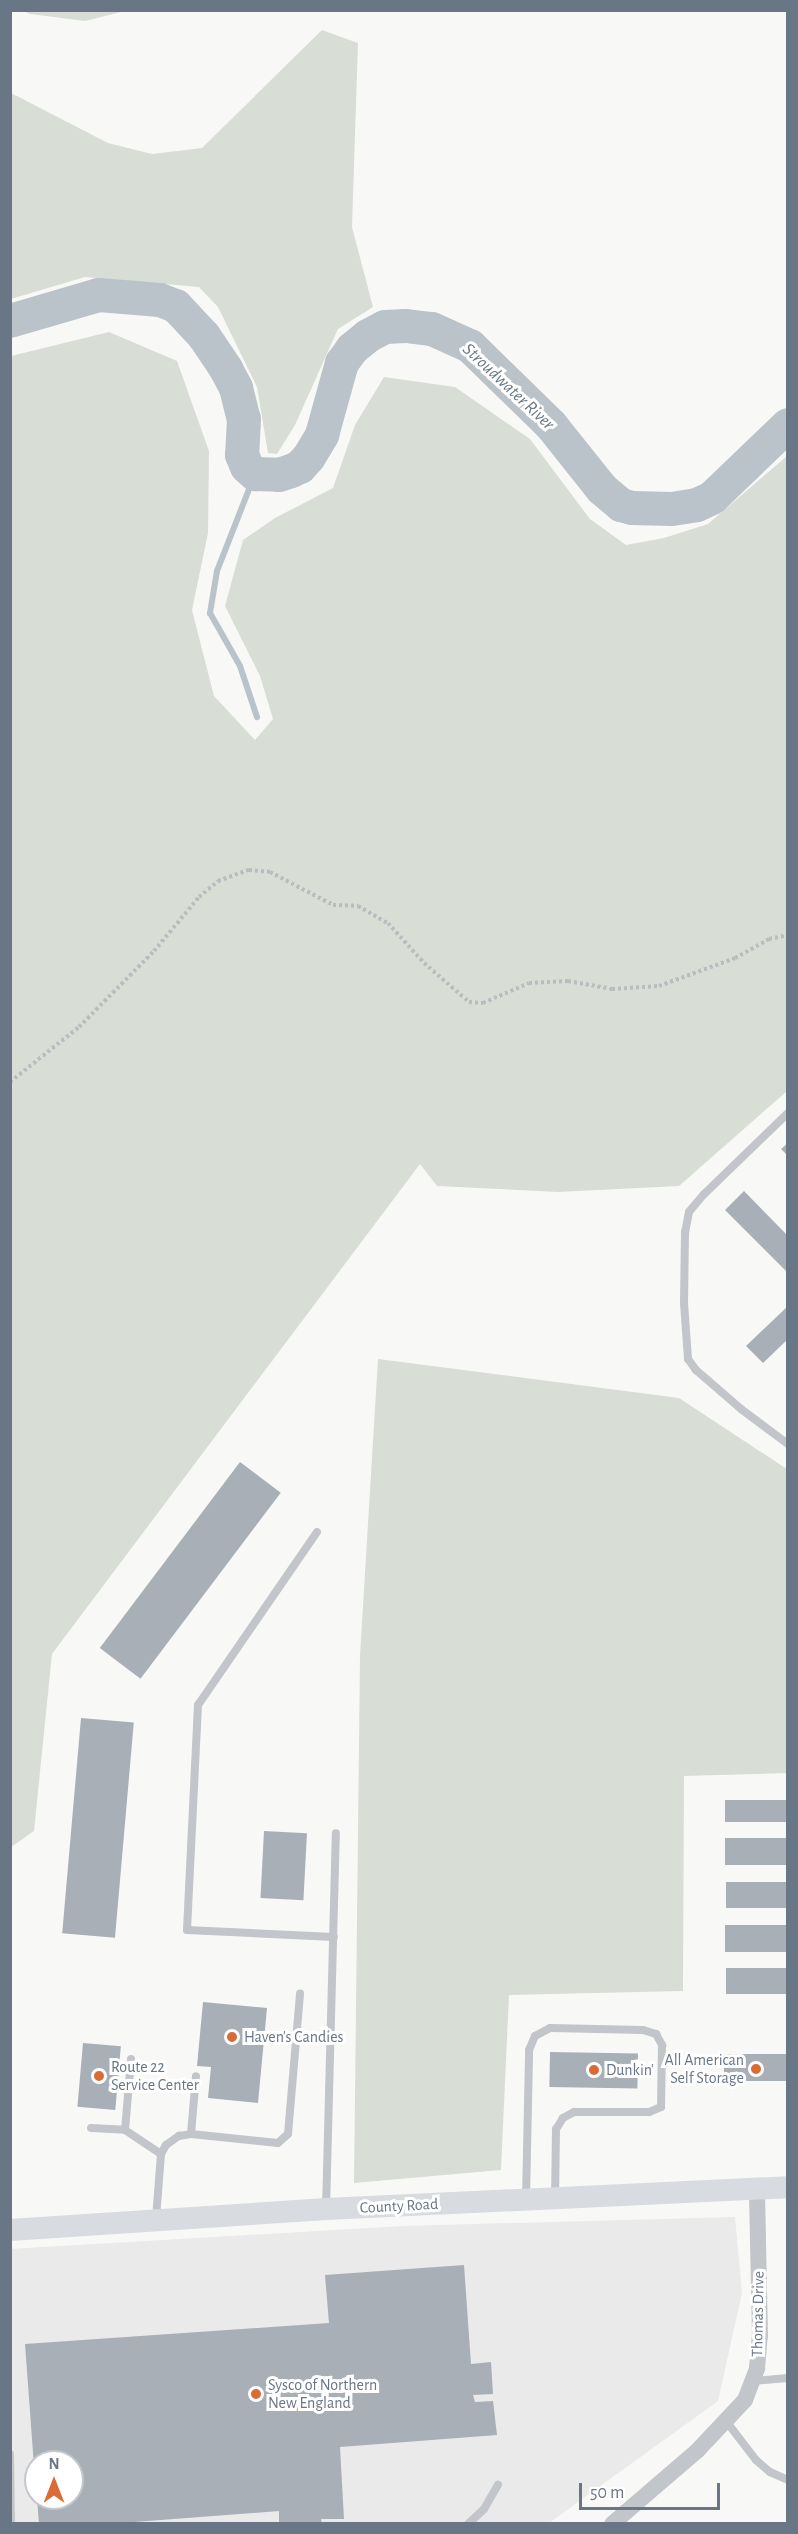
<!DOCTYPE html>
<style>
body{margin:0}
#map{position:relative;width:798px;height:2534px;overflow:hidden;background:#f8f9f6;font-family:"Alegreya Sans",sans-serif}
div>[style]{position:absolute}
.built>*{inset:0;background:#e9eae9}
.green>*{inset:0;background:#d8ddd6}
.stream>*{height:6px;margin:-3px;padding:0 3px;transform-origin:3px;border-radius:3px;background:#bac3c9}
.river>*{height:34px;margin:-17px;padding:0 17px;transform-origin:17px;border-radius:17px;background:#bac3c9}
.building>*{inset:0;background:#a8afb6;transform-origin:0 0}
.path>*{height:4px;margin-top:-2px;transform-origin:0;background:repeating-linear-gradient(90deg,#babcc0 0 3px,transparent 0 6px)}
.lane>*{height:8px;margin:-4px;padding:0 4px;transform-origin:4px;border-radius:4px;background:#c2c5c9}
.street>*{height:16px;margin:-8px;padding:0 8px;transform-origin:8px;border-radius:8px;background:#c2c5c9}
.secondary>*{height:22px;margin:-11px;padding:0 11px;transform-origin:11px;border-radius:11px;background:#d8dbdf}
.dots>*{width:16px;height:16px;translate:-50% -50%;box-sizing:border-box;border:3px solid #fff;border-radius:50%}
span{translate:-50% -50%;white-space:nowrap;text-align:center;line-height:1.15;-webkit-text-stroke:6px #fff;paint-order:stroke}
.poi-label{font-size:16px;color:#697686}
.left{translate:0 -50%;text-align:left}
.right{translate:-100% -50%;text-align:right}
.street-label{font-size:16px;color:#697686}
.water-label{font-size:18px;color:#657781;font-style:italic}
.frame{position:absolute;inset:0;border:12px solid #697686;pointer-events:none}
.north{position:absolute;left:24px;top:2450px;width:60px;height:60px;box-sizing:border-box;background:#fff;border:2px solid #c3c8cf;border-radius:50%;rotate:0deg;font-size:16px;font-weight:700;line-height:24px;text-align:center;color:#697686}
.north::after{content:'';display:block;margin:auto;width:21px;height:27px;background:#db6b34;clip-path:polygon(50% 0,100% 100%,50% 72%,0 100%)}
.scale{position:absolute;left:579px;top:2483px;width:141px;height:27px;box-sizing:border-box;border:3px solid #697686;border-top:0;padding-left:8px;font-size:18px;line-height:21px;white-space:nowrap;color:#697686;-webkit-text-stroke:4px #fff;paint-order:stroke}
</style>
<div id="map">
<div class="built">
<div style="clip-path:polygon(evenodd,735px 2217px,742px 2293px,718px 2401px,549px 2523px,11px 2523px,10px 2249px,403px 2226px,735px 2217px,36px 2462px,72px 2462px,72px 2498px,36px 2498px,36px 2462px)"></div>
</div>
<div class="green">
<div style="clip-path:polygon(23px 11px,125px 11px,85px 21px,30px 14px)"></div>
<div style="clip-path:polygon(322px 30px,358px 43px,352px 227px,373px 307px,338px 329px,295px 425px,277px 454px,268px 453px,257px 387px,218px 307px,199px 287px,85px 277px,11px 299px,11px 93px,108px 143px,152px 154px,202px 148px)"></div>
<div style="clip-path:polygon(109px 332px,177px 361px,209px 451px,208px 533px,192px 610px,214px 696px,255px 740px,273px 719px,260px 676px,225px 606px,243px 540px,275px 518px,333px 488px,355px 425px,384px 377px,455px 387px,530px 439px,590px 519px,626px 545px,664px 538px,708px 524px,787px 456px,787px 1091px,679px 1186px,558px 1192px,437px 1186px,420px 1164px,52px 1654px,34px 1831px,11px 1847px,11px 356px)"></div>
<div style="clip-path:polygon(378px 1359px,679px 1398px,787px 1469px,788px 1773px,684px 1776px,683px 1991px,509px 1995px,501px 2170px,354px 2183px,360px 1655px)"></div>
</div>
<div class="stream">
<div style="left:255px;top:474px;width:104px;rotate:111.4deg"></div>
<div style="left:217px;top:571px;width:43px;rotate:99.5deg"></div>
<div style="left:210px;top:613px;width:61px;rotate:60.5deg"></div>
<div style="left:240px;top:666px;width:54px;rotate:71.6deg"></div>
</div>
<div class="river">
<div style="left:10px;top:321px;width:93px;rotate:-16.3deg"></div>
<div style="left:99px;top:295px;width:61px;rotate:4.7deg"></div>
<div style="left:160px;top:300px;width:17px;rotate:21deg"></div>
<div style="left:176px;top:306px;width:41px;rotate:47deg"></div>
<div style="left:204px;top:336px;width:40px;rotate:56deg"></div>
<div style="left:226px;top:369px;width:21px;rotate:62deg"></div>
<div style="left:236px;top:388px;width:32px;rotate:76deg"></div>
<div style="left:244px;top:419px;width:36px;rotate:93deg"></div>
<div style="left:242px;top:455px;width:13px;rotate:67deg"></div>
<div style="left:247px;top:467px;width:11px;rotate:41deg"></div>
<div style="left:255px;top:474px;width:24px;rotate:2deg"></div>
<div style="left:279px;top:475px;width:13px;rotate:-18deg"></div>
<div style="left:291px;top:471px;width:10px;rotate:-24deg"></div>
<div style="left:300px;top:467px;width:13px;rotate:-48deg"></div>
<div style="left:309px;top:457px;width:26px;rotate:-59deg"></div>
<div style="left:322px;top:435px;width:75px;rotate:-74.5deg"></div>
<div style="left:342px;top:363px;width:17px;rotate:-54deg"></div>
<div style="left:352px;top:349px;width:21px;rotate:-39deg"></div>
<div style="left:368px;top:336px;width:19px;rotate:-28deg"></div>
<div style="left:385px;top:327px;width:21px;rotate:-3deg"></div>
<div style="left:406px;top:326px;width:26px;rotate:7deg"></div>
<div style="left:432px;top:329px;width:42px;rotate:24.1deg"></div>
<div style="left:470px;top:346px;width:113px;rotate:44.3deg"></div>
<div style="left:551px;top:425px;width:82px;rotate:51.4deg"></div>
<div style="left:602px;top:489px;width:25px;rotate:40deg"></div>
<div style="left:621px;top:505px;width:11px;rotate:15deg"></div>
<div style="left:632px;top:508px;width:40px;rotate:1.4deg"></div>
<div style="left:672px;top:509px;width:25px;rotate:-9deg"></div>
<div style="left:697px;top:505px;width:17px;rotate:-25deg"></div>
<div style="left:712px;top:498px;width:105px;rotate:-43.8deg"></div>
</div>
<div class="building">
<div style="clip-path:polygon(788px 1143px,788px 1156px,781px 1149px)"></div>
<div style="clip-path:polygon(744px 1191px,788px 1236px,788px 1273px,725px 1210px)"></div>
<div style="clip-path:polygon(788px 1306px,788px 1339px,763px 1363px,746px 1346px)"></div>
<div style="left:240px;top:1462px;width:51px;height:233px;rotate:37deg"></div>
<div style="left:81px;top:1718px;width:53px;height:216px;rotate:5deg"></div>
<div style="left:788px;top:1800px;width:22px;height:63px;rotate:90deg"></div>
<div style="left:264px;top:1831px;width:43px;height:67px;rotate:3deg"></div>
<div style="left:788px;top:1838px;width:27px;height:63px;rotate:90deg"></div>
<div style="left:788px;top:1882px;width:26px;height:62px;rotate:90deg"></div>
<div style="left:788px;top:1925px;width:27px;height:63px;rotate:90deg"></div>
<div style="left:788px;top:1968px;width:26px;height:62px;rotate:90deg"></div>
<div style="clip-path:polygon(203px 2002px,267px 2008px,258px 2103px,208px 2098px,211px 2067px,197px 2066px)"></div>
<div style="left:83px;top:2043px;width:38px;height:64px;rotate:5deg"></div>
<div style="left:550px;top:2052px;width:88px;height:35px;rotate:1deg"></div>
<div style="left:788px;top:2054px;width:27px;height:64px;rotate:90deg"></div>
<div style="clip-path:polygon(464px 2265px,471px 2364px,491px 2362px,493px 2394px,473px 2395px,475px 2402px,493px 2401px,497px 2435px,340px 2447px,344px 2519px,321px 2519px,322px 2524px,279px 2524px,279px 2511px,108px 2524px,39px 2524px,37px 2498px,72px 2498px,72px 2462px,36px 2462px,34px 2466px,25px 2344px,329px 2323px,325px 2275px)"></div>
</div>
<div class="path">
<div style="left:10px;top:1082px;width:88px;rotate:-38.6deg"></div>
<div style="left:79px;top:1027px;width:107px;rotate:-45.4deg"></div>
<div style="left:154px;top:951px;width:70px;rotate:-50.2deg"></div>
<div style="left:199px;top:897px;width:25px;rotate:-40deg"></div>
<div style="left:218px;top:881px;width:33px;rotate:-20deg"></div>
<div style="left:249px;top:870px;width:21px;rotate:5deg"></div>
<div style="left:270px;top:872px;width:71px;rotate:27.6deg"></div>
<div style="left:333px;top:905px;width:25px;rotate:2deg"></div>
<div style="left:358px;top:906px;width:34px;rotate:30deg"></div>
<div style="left:388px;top:923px;width:54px;rotate:48deg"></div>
<div style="left:424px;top:963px;width:60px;rotate:40.9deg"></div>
<div style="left:469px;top:1002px;width:14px;rotate:4deg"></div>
<div style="left:483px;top:1003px;width:50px;rotate:-23.5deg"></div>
<div style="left:529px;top:983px;width:39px;rotate:-3deg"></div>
<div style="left:568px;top:981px;width:45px;rotate:10.3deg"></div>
<div style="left:612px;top:989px;width:47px;rotate:-3.7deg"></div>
<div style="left:659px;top:986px;width:81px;rotate:-20.2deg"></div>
<div style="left:735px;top:958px;width:39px;rotate:-29deg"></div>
<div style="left:769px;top:939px;width:19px;rotate:-12deg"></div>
</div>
<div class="lane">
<div style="left:788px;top:1113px;width:117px;rotate:136deg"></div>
<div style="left:704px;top:1194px;width:23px;rotate:130deg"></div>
<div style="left:689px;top:1212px;width:20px;rotate:101deg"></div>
<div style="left:685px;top:1232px;width:71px;rotate:90.8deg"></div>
<div style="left:684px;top:1303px;width:56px;rotate:85.9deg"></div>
<div style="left:688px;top:1359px;width:14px;rotate:54deg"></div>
<div style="left:696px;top:1370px;width:60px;rotate:40.9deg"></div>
<div style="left:741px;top:1409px;width:59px;rotate:36.7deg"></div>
<div style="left:317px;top:1532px;width:210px;rotate:124.5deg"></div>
<div style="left:198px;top:1705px;width:225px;rotate:92.8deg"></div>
<div style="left:187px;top:1930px;width:147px;rotate:2.7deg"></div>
<div style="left:131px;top:2059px;width:71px;rotate:94.8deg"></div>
<div style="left:125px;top:2130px;width:43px;rotate:33.7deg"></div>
<div style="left:91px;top:2128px;width:34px;rotate:3deg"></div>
<div style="left:191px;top:2134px;width:58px;rotate:-85.1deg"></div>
<div style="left:526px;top:2199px;width:149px;rotate:-88.8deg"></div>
<div style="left:529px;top:2050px;width:15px;rotate:-67deg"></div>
<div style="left:535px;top:2036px;width:17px;rotate:-28deg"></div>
<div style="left:550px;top:2028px;width:93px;rotate:1.2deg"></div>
<div style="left:643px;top:2030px;width:14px;rotate:17deg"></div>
<div style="left:656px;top:2034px;width:13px;rotate:61deg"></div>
<div style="left:662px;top:2045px;width:62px;rotate:90.9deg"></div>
<div style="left:661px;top:2107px;width:13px;rotate:157deg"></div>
<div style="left:649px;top:2112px;width:75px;rotate:180deg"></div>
<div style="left:574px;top:2112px;width:13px;rotate:151deg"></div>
<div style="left:563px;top:2118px;width:13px;rotate:122deg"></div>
<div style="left:556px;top:2129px;width:69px;rotate:90.8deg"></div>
<div style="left:326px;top:2209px;width:376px;rotate:-88.5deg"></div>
<div style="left:156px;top:2218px;width:64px;rotate:-85.5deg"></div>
<div style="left:161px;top:2154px;width:10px;rotate:-61deg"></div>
<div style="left:166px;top:2145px;width:16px;rotate:-35deg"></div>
<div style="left:179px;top:2136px;width:12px;rotate:-9deg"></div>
<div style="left:191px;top:2134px;width:87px;rotate:5.9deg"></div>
<div style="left:278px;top:2143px;width:13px;rotate:-42deg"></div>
<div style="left:288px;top:2134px;width:141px;rotate:-85.1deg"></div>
<div style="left:753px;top:2381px;width:35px;rotate:-5deg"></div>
<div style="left:726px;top:2421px;width:49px;rotate:52.4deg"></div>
<div style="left:756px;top:2460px;width:18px;rotate:41deg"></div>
<div style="left:770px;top:2472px;width:20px;rotate:24deg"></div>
<div style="left:10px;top:2454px;width:70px;rotate:89.2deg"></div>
<div style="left:468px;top:2524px;width:22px;rotate:-43deg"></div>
<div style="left:484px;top:2509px;width:28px;rotate:-60deg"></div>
</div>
<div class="street">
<div style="left:612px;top:2524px;width:112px;rotate:-40.7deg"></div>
<div style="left:697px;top:2451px;width:70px;rotate:-46.7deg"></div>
<div style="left:745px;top:2400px;width:34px;rotate:-69deg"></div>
<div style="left:757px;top:2368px;width:32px;rotate:-85deg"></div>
<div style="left:760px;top:2336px;width:148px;rotate:-91.2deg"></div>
</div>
<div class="secondary">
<div style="left:10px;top:2230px;width:317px;rotate:-3.8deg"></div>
<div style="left:326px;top:2209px;width:463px;rotate:-2.7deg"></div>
</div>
<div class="dots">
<div style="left:232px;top:2037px;background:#db6b34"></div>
<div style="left:756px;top:2069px;background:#db6b34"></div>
<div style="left:594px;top:2070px;background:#db6b34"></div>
<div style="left:99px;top:2076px;background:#db6b34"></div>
<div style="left:256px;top:2394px;background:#db6b34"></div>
</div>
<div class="poi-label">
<span class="left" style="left:244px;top:2037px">Haven's Candies</span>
<span class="right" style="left:744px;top:2069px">All American<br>Self Storage</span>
<span class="left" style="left:111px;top:2076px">Route 22<br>Service Center</span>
<span class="left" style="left:606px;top:2070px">Dunkin'</span>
<span class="left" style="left:268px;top:2394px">Sysco of Northern<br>New England</span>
</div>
<div class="street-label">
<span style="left:399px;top:2206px;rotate:-3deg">County Road</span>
<span style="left:758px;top:2314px;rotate:-89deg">Thomas Drive</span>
</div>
<div class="water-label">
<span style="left:508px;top:387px;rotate:43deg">Stroudwater River</span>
</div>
<div class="frame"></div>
<div class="north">N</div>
<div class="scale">50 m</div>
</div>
